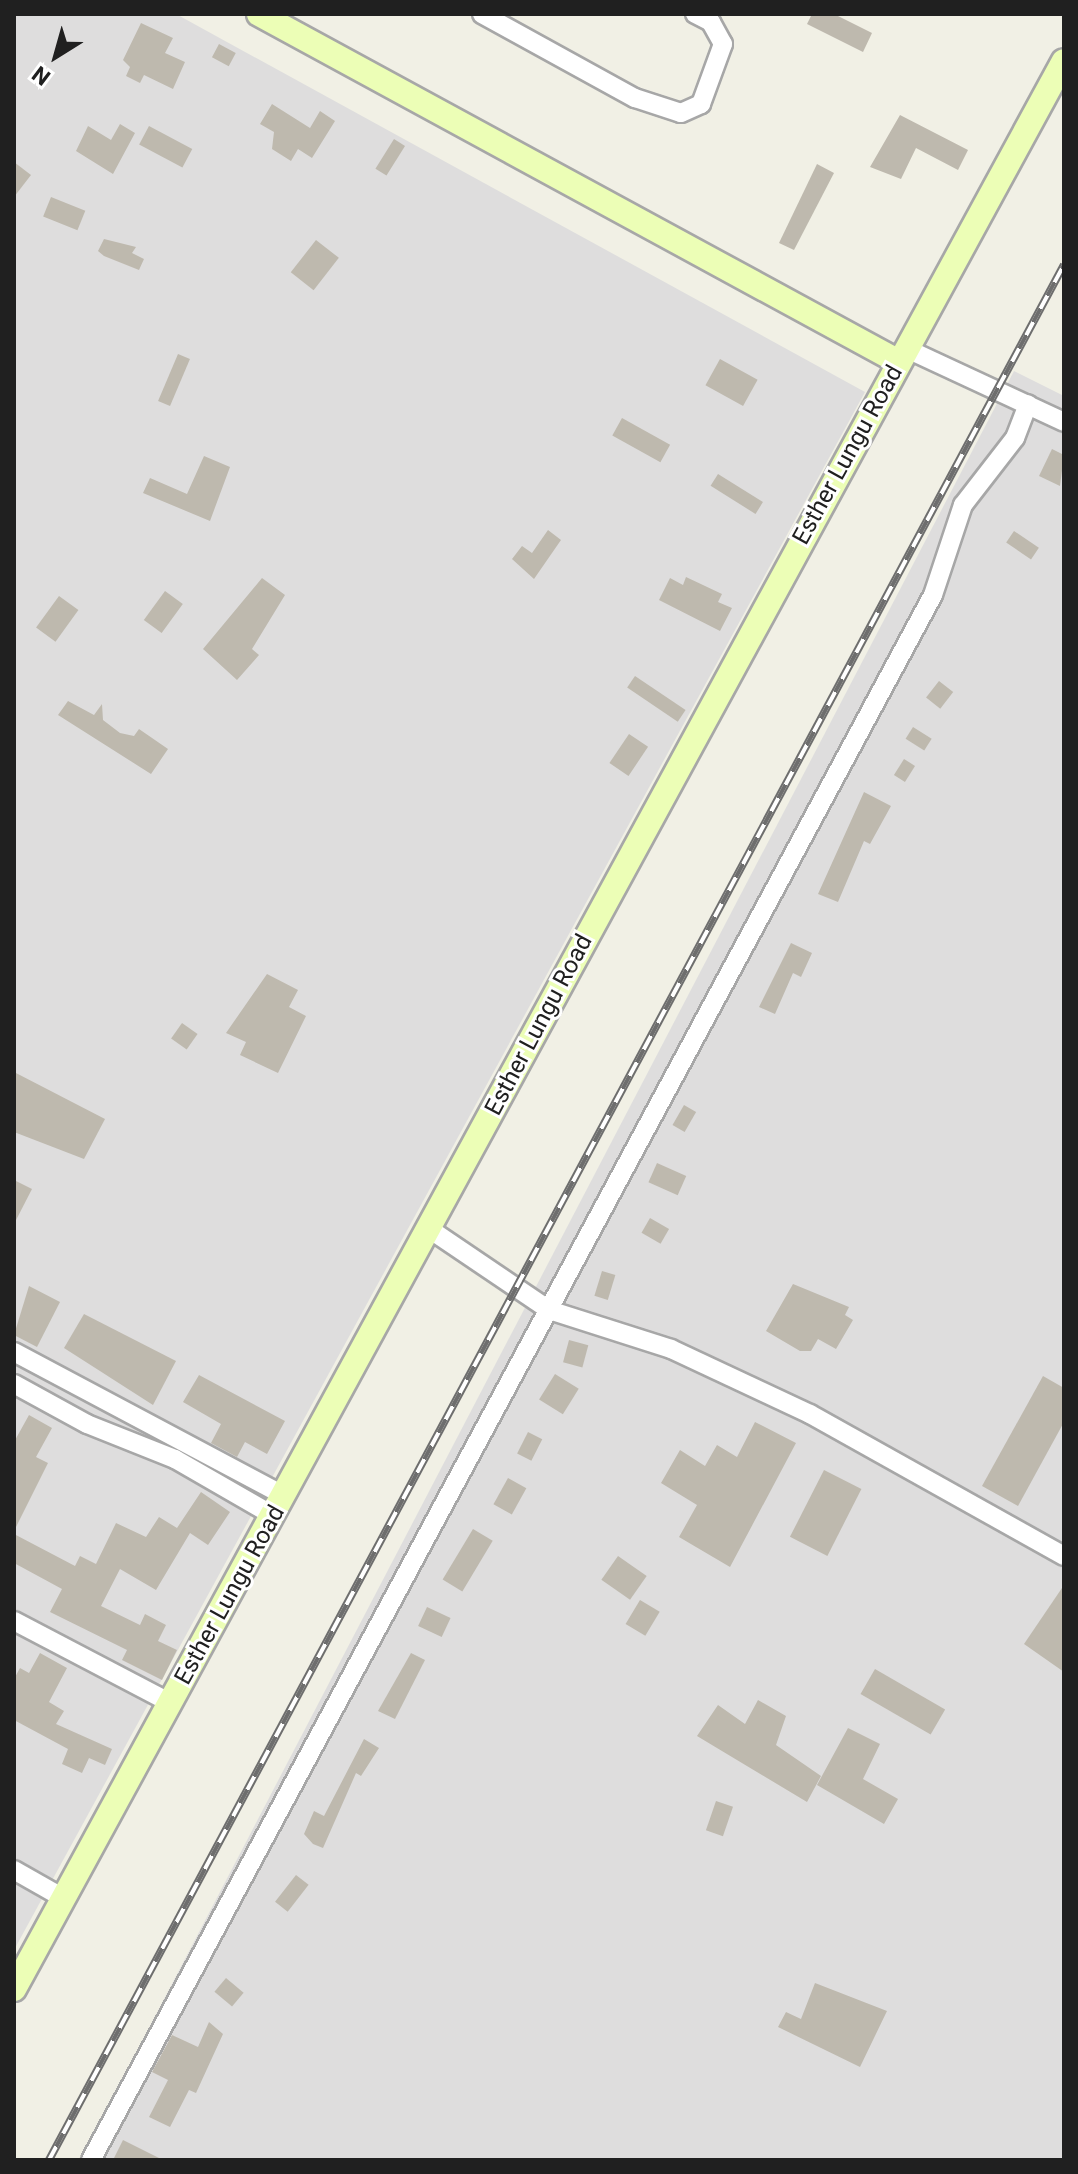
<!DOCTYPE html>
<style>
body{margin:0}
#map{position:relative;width:1078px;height:2174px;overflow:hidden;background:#f1f0e5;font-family:Roboto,sans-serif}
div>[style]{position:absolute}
.residential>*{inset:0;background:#dedddd}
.building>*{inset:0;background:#beb9ae;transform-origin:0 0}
.roads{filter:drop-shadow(2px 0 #a7a7a7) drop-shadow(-2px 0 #a7a7a7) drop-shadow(0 2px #a7a7a7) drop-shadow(0 -2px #a7a7a7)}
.street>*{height:18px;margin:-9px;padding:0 9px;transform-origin:9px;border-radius:9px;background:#fff}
.secondary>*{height:24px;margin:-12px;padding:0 12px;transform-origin:12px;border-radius:12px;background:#ecfeb6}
.rail>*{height:8px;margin-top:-4px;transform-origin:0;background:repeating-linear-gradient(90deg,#fff 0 15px,#6e6e6e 0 30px);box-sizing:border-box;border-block:2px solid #6e6e6e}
span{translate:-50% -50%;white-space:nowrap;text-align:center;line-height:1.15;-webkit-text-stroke:6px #fff;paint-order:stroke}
.street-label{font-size:24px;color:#202020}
.frame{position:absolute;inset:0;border:16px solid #202020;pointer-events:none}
.north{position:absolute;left:16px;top:16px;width:80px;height:80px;-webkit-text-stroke:6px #fff;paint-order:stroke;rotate:217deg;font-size:22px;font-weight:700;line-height:32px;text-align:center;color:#202020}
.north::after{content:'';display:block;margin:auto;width:28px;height:36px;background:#202020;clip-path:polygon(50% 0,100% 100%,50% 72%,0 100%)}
</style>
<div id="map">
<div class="residential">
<div style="clip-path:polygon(14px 14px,176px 14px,865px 392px,14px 1950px)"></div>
<div style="clip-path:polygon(1014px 371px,1064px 396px,1064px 2160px,80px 2160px)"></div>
</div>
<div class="building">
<div style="clip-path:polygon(812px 14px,834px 14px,872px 33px,863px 52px,807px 24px)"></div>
<div style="clip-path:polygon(141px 23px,173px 38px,165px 53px,185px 62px,173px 89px,144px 75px,140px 83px,126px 76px,130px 67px,123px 60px)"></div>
<div style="left:219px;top:44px;width:19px;height:15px;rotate:28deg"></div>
<div style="clip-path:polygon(272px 104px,310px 128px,320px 111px,335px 121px,312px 158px,298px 149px,291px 161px,272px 149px,274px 132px,260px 124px)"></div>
<div style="clip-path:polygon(900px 115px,968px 150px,958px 170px,916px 148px,901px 179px,870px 167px)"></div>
<div style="clip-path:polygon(120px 124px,135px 133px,113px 174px,76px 151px,88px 126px,111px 140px)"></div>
<div style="left:149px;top:126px;width:49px;height:21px;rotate:28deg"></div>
<div style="left:394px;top:139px;width:13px;height:35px;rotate:32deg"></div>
<div style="clip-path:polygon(14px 162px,31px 175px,14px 197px)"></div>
<div style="clip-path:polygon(817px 164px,834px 173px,794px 250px,779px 243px)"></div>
<div style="left:51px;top:197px;width:37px;height:21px;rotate:22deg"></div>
<div style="clip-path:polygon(104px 239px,136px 247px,132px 253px,144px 259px,139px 270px,104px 256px,98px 251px)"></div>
<div style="left:316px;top:240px;width:29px;height:41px;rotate:38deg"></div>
<div style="left:178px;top:354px;width:13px;height:51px;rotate:23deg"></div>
<div style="left:720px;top:359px;width:43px;height:30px;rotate:29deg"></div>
<div style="left:622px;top:418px;width:55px;height:20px;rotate:29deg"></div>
<div style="clip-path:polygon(1052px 449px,1064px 455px,1060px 486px,1039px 476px)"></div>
<div style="clip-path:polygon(204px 456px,230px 467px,210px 521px,143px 493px,150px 478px,187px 494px)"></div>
<div style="left:718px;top:474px;width:53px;height:14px;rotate:32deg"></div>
<div style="clip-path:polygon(548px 530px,561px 540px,534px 579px,512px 559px,522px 546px,532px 553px)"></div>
<div style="left:1014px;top:531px;width:30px;height:14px;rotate:34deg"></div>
<div style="clip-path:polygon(686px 577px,722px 594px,718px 602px,732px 608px,720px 631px,659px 600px,670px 578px,683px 585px)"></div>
<div style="clip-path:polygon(262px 578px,285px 595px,252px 649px,259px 655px,237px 680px,203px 649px)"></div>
<div style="left:165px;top:591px;width:22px;height:36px;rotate:36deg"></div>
<div style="left:59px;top:596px;width:24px;height:39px;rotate:36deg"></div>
<div style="left:635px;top:676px;width:61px;height:14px;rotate:34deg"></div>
<div style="left:939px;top:681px;width:18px;height:21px;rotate:38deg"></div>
<div style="clip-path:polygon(68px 701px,94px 715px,102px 704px,103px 720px,120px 733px,134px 736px,139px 729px,168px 749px,151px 774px,58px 715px)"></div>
<div style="left:913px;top:727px;width:22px;height:14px;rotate:32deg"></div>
<div style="left:629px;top:734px;width:23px;height:35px;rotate:34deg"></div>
<div style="left:904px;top:759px;width:13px;height:19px;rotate:32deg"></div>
<div style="clip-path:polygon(864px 792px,891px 806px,870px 844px,864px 841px,838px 902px,818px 894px)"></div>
<div style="clip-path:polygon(791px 943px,812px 953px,801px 977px,793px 973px,775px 1014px,759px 1007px)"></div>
<div style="clip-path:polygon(267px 974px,298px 990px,289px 1007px,306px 1016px,278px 1073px,240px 1055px,246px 1042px,226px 1033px)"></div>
<div style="left:182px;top:1023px;width:19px;height:19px;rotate:35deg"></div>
<div style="clip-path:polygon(14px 1072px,105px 1119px,84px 1159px,14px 1132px)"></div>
<div style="left:684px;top:1105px;width:14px;height:23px;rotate:30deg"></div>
<div style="left:657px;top:1163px;width:32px;height:21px;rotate:24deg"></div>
<div style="clip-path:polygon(14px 1180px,32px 1189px,14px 1224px)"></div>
<div style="left:650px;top:1218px;width:22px;height:17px;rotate:30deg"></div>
<div style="left:602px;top:1271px;width:14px;height:26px;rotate:17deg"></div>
<div style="clip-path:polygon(793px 1284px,849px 1307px,845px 1315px,853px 1320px,836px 1349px,818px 1339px,811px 1351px,800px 1351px,766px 1331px)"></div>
<div style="clip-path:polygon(29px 1286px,60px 1302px,37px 1347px,14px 1335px)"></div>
<div style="clip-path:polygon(84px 1314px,176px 1361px,153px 1405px,64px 1348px)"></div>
<div style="left:569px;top:1340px;width:20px;height:23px;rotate:15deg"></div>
<div style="left:555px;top:1374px;width:28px;height:30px;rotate:32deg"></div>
<div style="clip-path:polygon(199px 1375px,285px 1421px,267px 1454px,245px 1442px,237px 1457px,211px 1443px,221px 1424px,183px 1402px)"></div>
<div style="clip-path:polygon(1043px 1376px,1064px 1388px,1064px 1422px,1018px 1506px,982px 1486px)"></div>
<div style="clip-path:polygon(29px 1415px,52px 1428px,36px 1457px,48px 1463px,14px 1531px,14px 1442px)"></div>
<div style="clip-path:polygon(755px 1422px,796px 1443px,730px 1567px,679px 1537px,697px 1505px,661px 1483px,680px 1450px,705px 1466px,717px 1445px,737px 1457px)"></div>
<div style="left:528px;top:1432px;width:16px;height:24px;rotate:27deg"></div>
<div style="left:824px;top:1470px;width:42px;height:75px;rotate:27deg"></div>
<div style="left:508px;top:1478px;width:21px;height:30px;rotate:29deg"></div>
<div style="clip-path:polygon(201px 1492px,230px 1512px,208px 1545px,190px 1533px,156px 1590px,120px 1569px,101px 1606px,140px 1625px,145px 1614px,166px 1625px,158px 1641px,177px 1650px,162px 1680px,122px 1660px,127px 1650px,50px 1612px,62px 1589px,14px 1563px,14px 1534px,75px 1566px,80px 1556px,96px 1564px,116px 1523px,146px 1537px,159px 1517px,177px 1528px)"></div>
<div style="left:473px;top:1529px;width:23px;height:59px;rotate:31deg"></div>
<div style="left:618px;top:1556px;width:35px;height:29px;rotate:35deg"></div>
<div style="clip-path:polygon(1064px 1585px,1064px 1672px,1024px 1644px)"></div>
<div style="left:640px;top:1600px;width:23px;height:28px;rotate:31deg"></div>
<div style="left:427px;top:1607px;width:26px;height:21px;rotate:25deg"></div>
<div style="clip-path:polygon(40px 1653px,67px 1668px,49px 1702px,64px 1711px,56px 1724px,112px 1749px,105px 1765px,89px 1758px,82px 1773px,62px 1764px,68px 1749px,14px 1720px,14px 1679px,20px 1668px,29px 1673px)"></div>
<div style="clip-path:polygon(411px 1653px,425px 1660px,395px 1719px,378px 1711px)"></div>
<div style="left:875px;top:1669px;width:81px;height:29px;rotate:30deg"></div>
<div style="clip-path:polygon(758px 1700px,786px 1716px,776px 1745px,821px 1776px,807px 1802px,697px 1736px,718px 1705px,745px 1724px)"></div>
<div style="clip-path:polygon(848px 1728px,880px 1744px,863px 1779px,898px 1799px,884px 1824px,817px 1785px)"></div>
<div style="clip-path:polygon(364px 1739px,379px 1748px,361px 1776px,356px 1773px,323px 1848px,313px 1844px,304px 1834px,314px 1811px,324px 1816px)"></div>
<div style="left:716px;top:1801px;width:18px;height:31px;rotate:19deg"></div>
<div style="left:296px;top:1875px;width:16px;height:34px;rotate:38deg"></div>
<div style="left:226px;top:1978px;width:23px;height:18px;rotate:40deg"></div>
<div style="clip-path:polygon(815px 1983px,887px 2011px,860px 2067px,778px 2027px,786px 2012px,801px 2019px)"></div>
<div style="clip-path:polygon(209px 2022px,223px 2034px,196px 2093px,189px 2090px,170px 2127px,149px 2117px,168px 2080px,152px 2072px,172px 2035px,198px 2047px)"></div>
<div style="clip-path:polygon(123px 2140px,163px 2160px,113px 2160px)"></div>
</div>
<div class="roads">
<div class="street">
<div style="left:482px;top:14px;width:175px;rotate:28.8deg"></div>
<div style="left:635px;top:98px;width:48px;rotate:18.1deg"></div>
<div style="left:681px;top:113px;width:22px;rotate:-24deg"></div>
<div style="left:701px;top:104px;width:64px;rotate:-69.9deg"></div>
<div style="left:723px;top:44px;width:25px;rotate:-119deg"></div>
<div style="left:711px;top:22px;width:18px;rotate:-153deg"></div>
<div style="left:907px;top:349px;width:173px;rotate:24.9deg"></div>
<div style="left:428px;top:1228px;width:146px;rotate:34.1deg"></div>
<div style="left:549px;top:1310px;width:128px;rotate:17.7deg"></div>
<div style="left:671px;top:1349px;width:153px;rotate:25.1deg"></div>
<div style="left:810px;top:1414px;width:291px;rotate:29.2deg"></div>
<div style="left:14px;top:1352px;width:307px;rotate:28deg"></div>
<div style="left:14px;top:1384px;width:83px;rotate:28.7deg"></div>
<div style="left:87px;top:1424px;width:95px;rotate:21.7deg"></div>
<div style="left:175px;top:1459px;width:114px;rotate:29.9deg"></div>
<div style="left:14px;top:1621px;width:177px;rotate:27.6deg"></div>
<div style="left:14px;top:1870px;width:59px;rotate:29.6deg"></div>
<div style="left:91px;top:2160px;width:1777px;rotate:-61.72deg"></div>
<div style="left:933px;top:595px;width:95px;rotate:-71.6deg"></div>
<div style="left:963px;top:505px;width:85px;rotate:-52.2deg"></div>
<div style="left:1015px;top:438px;width:36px;rotate:-69deg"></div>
</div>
<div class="secondary">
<div style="left:259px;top:14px;width:728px;rotate:28.54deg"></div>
<div style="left:14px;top:1989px;width:2195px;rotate:-61.43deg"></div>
</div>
</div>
<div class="rail">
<div style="left:49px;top:2160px;width:2150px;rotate:-61.83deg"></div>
</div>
<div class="street-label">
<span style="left:848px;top:455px;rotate:-61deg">Esther Lungu Road</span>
<span style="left:539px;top:1025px;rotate:-62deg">Esther Lungu Road</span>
<span style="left:230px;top:1595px;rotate:-61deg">Esther Lungu Road</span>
</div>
<div class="frame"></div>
<div class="north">N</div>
</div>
